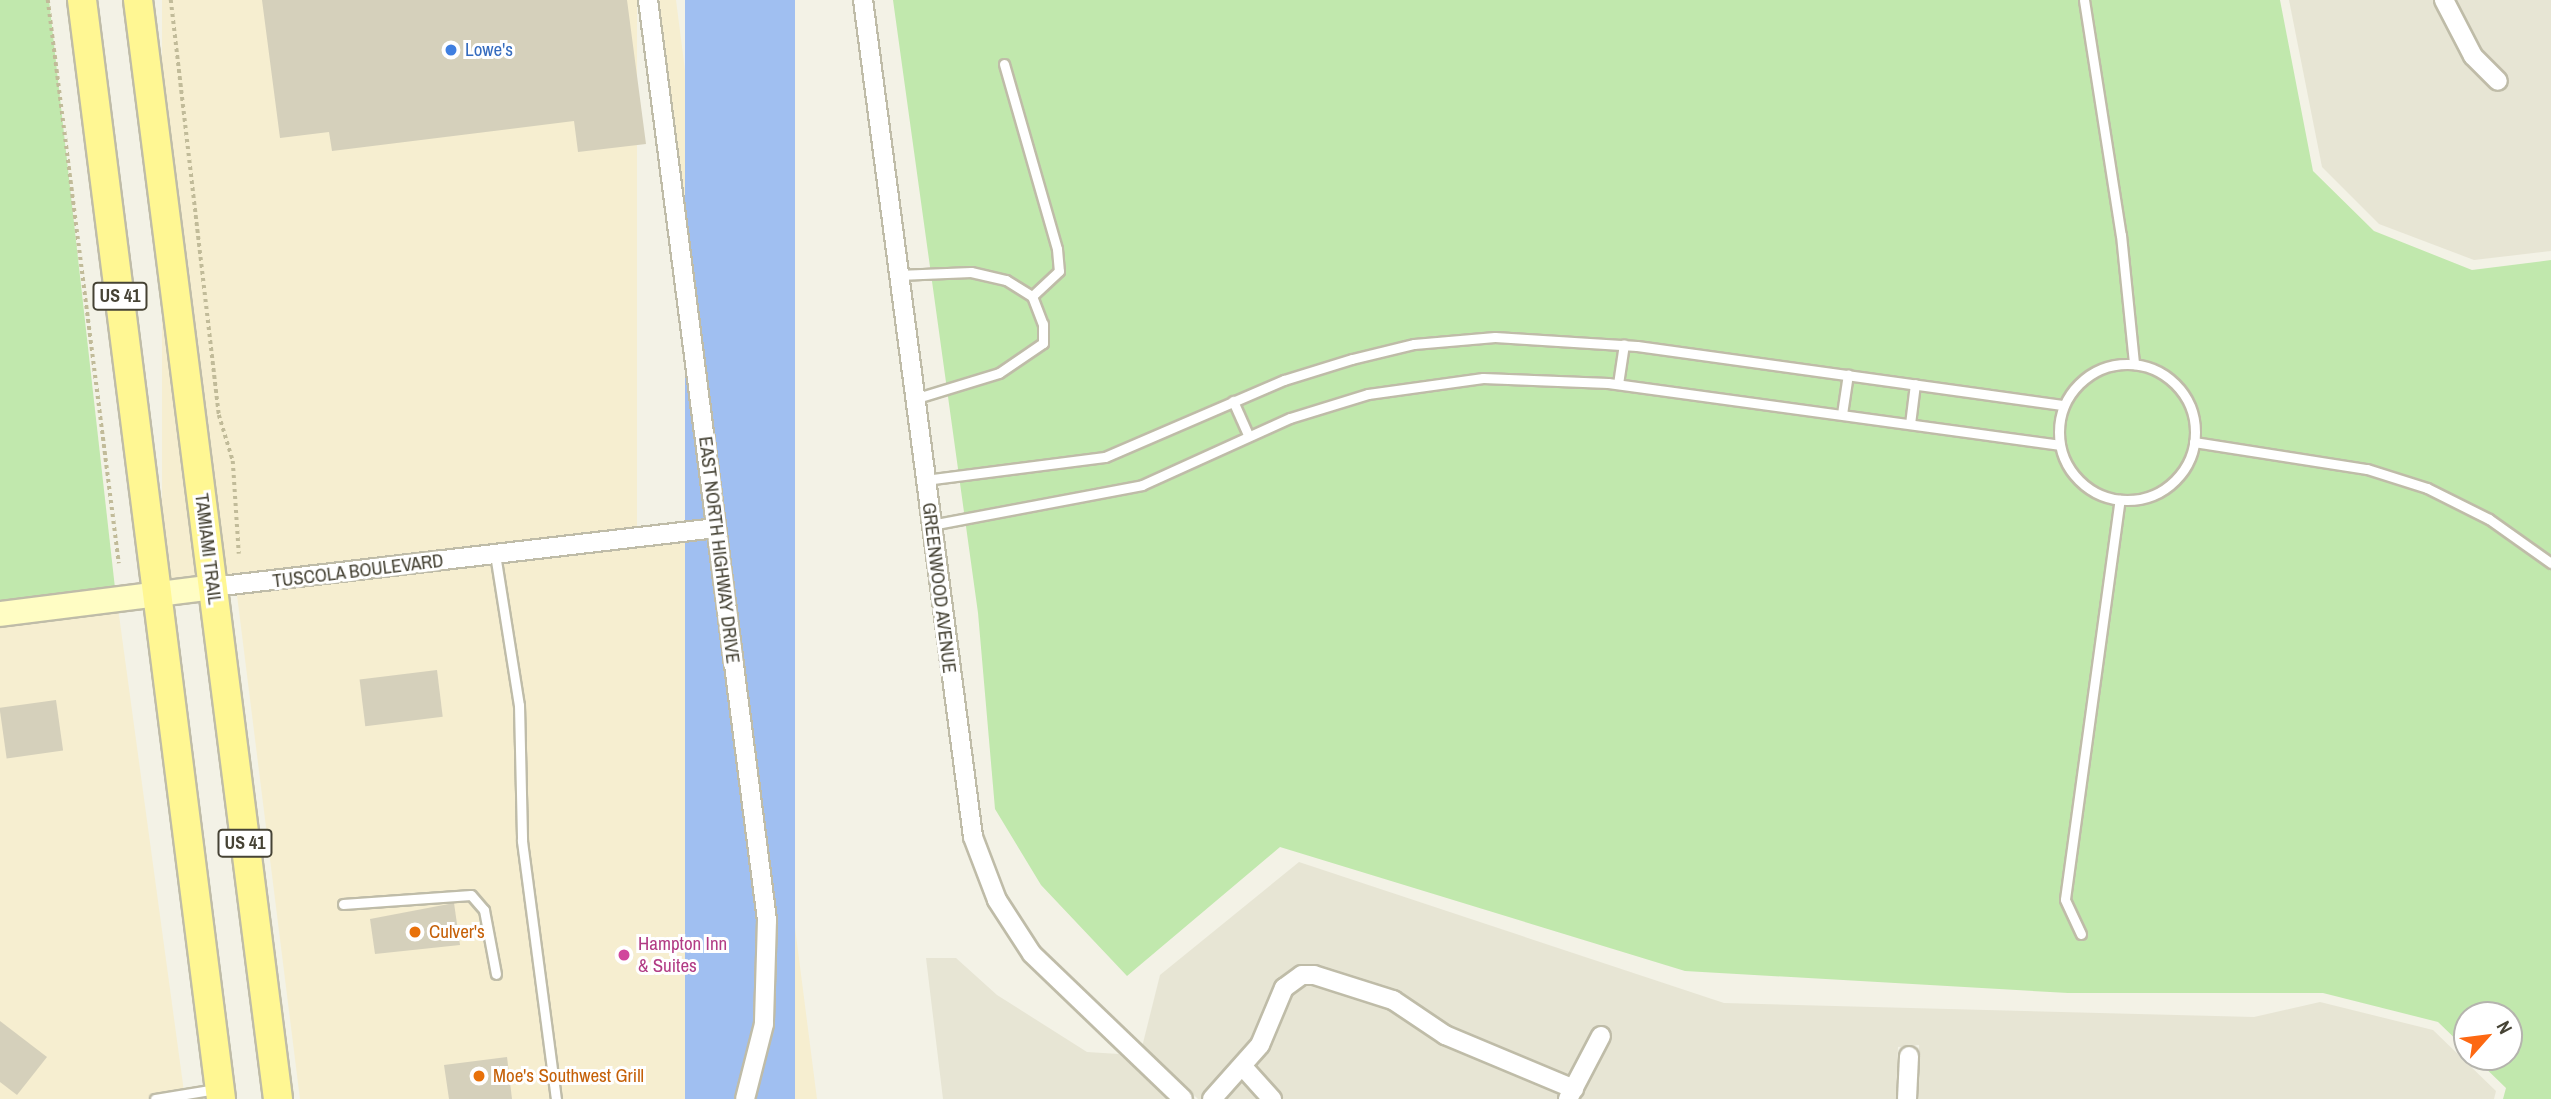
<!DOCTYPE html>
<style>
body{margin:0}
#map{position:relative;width:2551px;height:1099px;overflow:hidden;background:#f3f2e6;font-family:"Archivo Narrow",sans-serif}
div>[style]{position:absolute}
.residential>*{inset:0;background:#e7e5d4}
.commercial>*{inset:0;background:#f6eed0;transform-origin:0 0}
.green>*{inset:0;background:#c1e8ad}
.water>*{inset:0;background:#a0bff1;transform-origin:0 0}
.building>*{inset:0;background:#d5d0bb;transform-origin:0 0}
.path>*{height:3.5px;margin-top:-1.75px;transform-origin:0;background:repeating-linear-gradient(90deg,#c1bb99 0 3.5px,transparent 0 7px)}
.roads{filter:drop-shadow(2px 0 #bfbca8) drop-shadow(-2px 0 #bfbca8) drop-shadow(0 2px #bfbca8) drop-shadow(0 -2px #bfbca8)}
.lane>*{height:9px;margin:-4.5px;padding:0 4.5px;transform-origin:4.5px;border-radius:4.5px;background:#fff}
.lane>.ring{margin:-4.5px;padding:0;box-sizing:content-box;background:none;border:9px solid #fff;border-radius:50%}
.street>*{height:18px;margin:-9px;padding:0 9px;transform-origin:9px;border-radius:9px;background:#fff}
.secondary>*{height:24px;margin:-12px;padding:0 12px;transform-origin:12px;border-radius:12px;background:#fffdc4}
.primary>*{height:28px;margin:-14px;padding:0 14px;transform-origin:14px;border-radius:14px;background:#fff793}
.dots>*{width:19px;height:19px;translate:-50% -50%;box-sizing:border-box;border:4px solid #fff;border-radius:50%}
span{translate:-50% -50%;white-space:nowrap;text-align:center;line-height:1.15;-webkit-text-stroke:6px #fff;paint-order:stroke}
.shield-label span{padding:2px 5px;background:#fff;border:2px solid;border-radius:5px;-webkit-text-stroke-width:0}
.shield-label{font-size:18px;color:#464335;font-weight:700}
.shop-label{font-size:19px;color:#366cbe}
.left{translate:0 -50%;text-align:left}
.street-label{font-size:19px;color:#464335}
.food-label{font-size:19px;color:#c56008}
.hotel-label{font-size:19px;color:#b23c85}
.north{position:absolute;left:2453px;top:1001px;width:70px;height:70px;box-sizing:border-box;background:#fff;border:2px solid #b5b4ae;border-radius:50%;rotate:62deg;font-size:19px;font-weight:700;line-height:28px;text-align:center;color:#464335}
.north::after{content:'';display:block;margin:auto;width:24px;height:32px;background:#fd6812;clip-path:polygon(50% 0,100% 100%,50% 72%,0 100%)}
</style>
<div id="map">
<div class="residential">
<div style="clip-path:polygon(2289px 0,2551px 0,2551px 251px,2474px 260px,2379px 224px,2322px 167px)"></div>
<div style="clip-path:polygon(1299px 862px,1724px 1003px,2254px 1017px,2320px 1002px,2433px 1030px,2496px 1091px,2494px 1099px,1918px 1099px,1919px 1045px,1898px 1047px,1896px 1099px,1198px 1099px,1142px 1047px,1160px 975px)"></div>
<div style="clip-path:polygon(926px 958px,956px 958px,997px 995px,1087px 1052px,1119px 1054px,1167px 1099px,943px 1099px)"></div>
</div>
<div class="commercial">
<div style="left:162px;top:0;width:475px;height:579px"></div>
<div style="clip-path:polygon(659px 0,676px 0,817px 1099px,756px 1099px,775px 1026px,777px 918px)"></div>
<div style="clip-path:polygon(706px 540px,759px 967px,754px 1024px,734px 1099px,300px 1099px,237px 595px)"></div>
<div style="clip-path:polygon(118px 608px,185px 1099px,0 1099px,0 624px)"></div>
</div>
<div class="green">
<div style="clip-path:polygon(0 0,49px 0,115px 588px,0 604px)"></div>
<div style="clip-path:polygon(893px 0,2280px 0,2313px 171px,2374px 231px,2472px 270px,2551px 260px,2551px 1099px,2503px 1099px,2506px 1088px,2474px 1057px,2509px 1057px,2509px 1015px,2467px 1015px,2467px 1050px,2438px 1022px,2323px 993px,2068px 993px,1685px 971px,1280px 847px,1127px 976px,1041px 885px,995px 809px,978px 613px)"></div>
</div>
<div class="water">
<div style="left:685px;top:0;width:110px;height:1108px"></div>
</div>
<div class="building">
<div style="clip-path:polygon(262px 0,627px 0,646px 144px,578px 152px,574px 121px,332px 151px,329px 132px,280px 138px)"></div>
<div style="left:437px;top:670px;width:47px;height:78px;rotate:83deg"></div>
<div style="left:56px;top:700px;width:51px;height:57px;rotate:82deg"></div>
<div style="clip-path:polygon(454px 903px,460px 945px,375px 954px,370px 919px)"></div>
<div style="clip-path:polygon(0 1021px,47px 1057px,17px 1095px,0 1082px)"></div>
<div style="clip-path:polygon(507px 1057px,512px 1099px,449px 1099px,444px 1065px)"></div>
</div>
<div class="path">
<div style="left:48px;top:0;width:568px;rotate:82.82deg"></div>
<div style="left:171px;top:0;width:418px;rotate:83.4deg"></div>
<div style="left:219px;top:415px;width:48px;rotate:73.1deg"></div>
<div style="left:233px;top:461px;width:93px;rotate:86.3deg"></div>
</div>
<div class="roads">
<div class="lane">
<div style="left:2084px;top:0;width:238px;rotate:81.1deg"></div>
<div style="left:2121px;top:235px;width:130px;rotate:84.2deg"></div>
<div style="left:1004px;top:64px;width:192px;rotate:74deg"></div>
<div style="left:1057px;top:249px;width:22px;rotate:85deg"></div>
<div style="left:1059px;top:271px;width:37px;rotate:137deg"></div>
<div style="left:898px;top:275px;width:73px;rotate:-2.4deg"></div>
<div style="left:971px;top:272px;width:36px;rotate:13deg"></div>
<div style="left:1006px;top:280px;width:31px;rotate:32deg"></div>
<div style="left:1032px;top:296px;width:30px;rotate:69deg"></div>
<div style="left:1043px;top:324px;width:19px;rotate:90deg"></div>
<div style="left:1043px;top:343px;width:53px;rotate:145.7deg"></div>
<div style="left:999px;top:373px;width:89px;rotate:163deg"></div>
<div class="ring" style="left:2059px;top:364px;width:127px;height:127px"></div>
<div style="left:1618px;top:384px;width:40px;rotate:-81.5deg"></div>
<div style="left:1233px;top:401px;width:36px;rotate:66deg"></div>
<div style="left:1842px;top:414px;width:40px;rotate:-81.5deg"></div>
<div style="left:1910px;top:424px;width:40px;rotate:-82.9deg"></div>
<div style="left:2194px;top:442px;width:175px;rotate:8.9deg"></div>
<div style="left:2367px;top:469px;width:63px;rotate:17.6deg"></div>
<div style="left:2427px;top:488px;width:69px;rotate:26.6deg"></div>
<div style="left:2489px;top:519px;width:76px;rotate:35.4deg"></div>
<div style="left:925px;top:480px;width:181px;rotate:-7.3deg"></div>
<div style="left:1105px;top:457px;width:195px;rotate:-23.3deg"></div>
<div style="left:1284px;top:380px;width:71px;rotate:-17.2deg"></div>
<div style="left:1352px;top:359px;width:64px;rotate:-13.6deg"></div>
<div style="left:1414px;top:344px;width:81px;rotate:-4.9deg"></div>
<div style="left:1495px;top:337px;width:142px;rotate:3.6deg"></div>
<div style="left:1637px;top:346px;width:431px;rotate:7.9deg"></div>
<div style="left:931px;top:525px;width:215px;rotate:-10.7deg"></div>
<div style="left:1142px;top:485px;width:162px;rotate:-24.4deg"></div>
<div style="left:1290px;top:418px;width:82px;rotate:-17.1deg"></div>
<div style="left:1368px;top:394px;width:116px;rotate:-7.9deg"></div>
<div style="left:1483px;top:378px;width:125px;rotate:2.3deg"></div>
<div style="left:1608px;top:383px;width:455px;rotate:7.8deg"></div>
<div style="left:495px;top:554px;width:153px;rotate:81deg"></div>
<div style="left:519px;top:705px;width:136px;rotate:88.7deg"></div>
<div style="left:522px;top:841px;width:260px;rotate:82.5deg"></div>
<div style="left:343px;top:904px;width:128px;rotate:-4deg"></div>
<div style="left:471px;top:895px;width:20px;rotate:49deg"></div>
<div style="left:484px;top:910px;width:65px;rotate:79.4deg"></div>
<div style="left:2081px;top:934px;width:38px;rotate:-115deg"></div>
<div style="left:2065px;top:899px;width:403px;rotate:-82.2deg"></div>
<div style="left:155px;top:1099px;width:62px;rotate:-9.3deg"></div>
</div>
<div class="street">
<div style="left:648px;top:0;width:928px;rotate:82.63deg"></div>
<div style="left:767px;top:920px;width:104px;rotate:91.7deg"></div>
<div style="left:764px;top:1024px;width:77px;rotate:104.2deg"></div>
<div style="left:863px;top:0;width:844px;rotate:82.51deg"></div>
<div style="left:973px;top:837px;width:67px;rotate:69.1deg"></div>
<div style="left:997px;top:900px;width:64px;rotate:57.1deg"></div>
<div style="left:1032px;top:954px;width:209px;rotate:43.8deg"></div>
<div style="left:2444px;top:0;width:63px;rotate:62.6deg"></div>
<div style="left:2473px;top:56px;width:35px;rotate:45deg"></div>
<div style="left:213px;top:587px;width:506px;rotate:-6.69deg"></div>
<div style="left:1244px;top:1068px;width:42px;rotate:47.9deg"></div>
<div style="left:1212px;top:1099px;width:72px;rotate:-48.4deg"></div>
<div style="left:1260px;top:1045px;width:62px;rotate:-67.2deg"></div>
<div style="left:1284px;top:988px;width:22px;rotate:-36deg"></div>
<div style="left:1302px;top:975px;width:12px"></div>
<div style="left:1314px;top:975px;width:83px;rotate:17.6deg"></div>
<div style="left:1393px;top:1000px;width:63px;rotate:33.9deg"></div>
<div style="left:1445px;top:1035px;width:140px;rotate:22.7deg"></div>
<div style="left:1568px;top:1099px;width:71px;rotate:-62.4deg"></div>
<div style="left:1907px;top:1099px;width:43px;rotate:-87.3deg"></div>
</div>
<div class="secondary">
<div style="left:0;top:614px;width:215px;rotate:-7.2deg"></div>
</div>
<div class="primary">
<div style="left:82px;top:0;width:1108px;rotate:82.79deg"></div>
<div style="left:138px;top:0;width:1108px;rotate:82.74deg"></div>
</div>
</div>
<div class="dots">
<div style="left:451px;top:50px;background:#3f7fe0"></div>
<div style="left:415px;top:932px;background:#e8710a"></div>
<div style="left:624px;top:955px;background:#d1479c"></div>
<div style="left:479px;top:1076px;background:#e8710a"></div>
</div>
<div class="shield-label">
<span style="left:120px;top:296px">US 41</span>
<span style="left:245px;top:843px">US 41</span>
</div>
<div class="shop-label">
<span class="left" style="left:465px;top:50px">Lowe's</span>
</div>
<div class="street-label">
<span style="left:208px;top:549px;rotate:83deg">TAMIAMI TRAIL</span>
<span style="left:719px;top:550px;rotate:83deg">EAST NORTH HIGHWAY DRIVE</span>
<span style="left:358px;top:571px;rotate:-7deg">TUSCOLA BOULEVARD</span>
<span style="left:939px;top:588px;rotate:83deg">GREENWOOD AVENUE</span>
</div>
<div class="food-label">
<span class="left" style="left:429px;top:932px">Culver's</span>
<span class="left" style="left:493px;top:1076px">Moe's Southwest Grill</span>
</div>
<div class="hotel-label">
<span class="left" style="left:638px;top:955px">Hampton Inn<br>&amp; Suites</span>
</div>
<div class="north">N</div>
</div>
